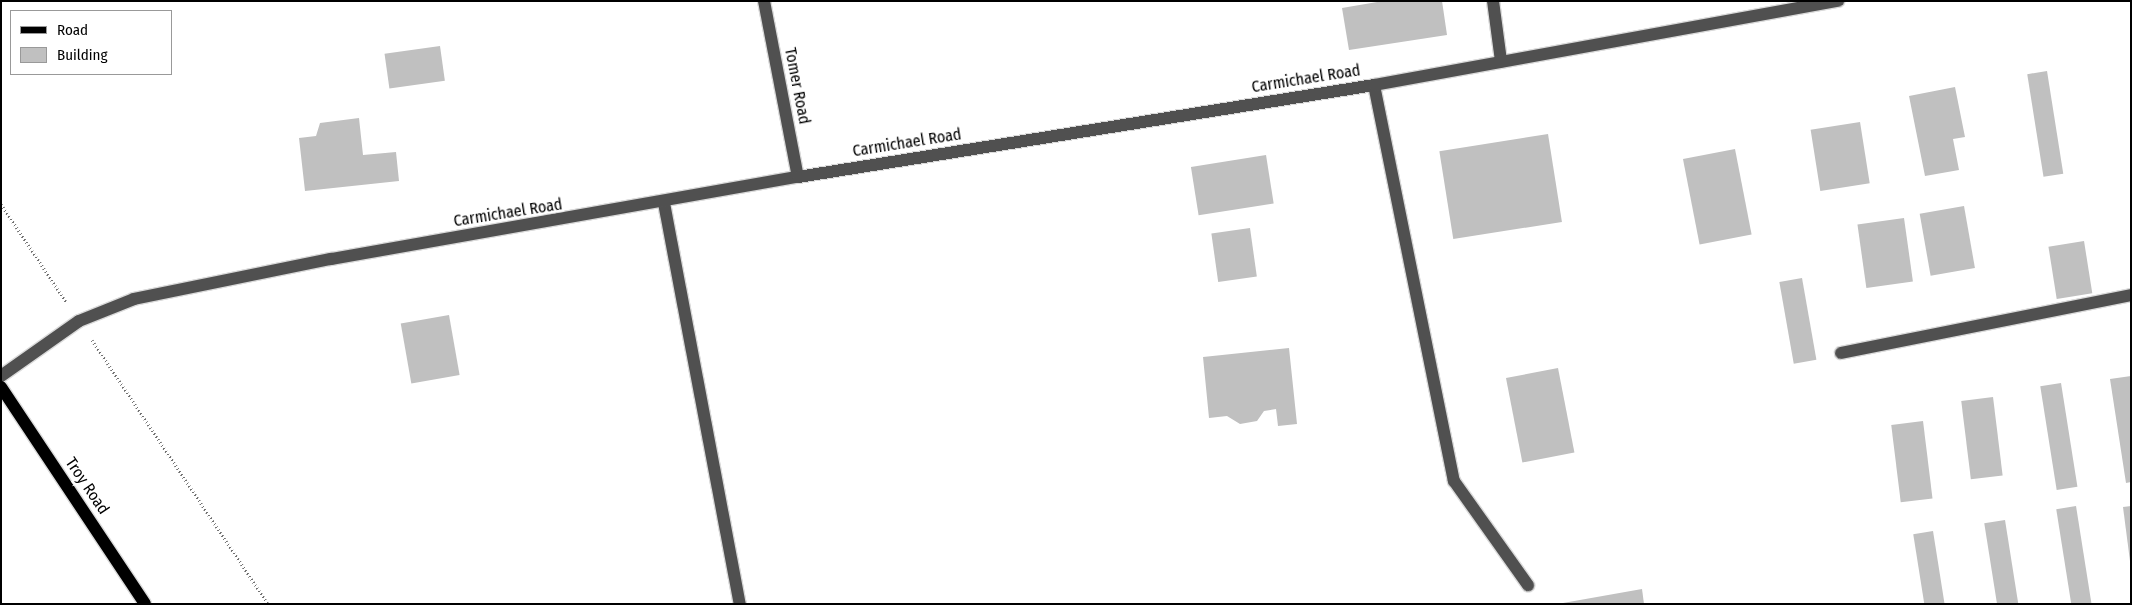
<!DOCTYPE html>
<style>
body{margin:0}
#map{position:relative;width:2132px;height:605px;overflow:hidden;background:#fff;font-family:"Fira Sans Condensed",sans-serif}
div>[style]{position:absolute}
.building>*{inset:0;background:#c0c0c0;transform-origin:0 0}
.path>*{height:3px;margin-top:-1.5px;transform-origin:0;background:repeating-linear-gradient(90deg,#727272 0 1px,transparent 0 3.5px)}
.roads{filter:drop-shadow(1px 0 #dbdbdb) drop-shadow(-1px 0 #dbdbdb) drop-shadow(0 1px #dbdbdb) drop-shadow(0 -1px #dbdbdb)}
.minor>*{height:12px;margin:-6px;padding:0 6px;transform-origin:6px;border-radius:6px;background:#505050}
.major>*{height:12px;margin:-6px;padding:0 6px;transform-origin:6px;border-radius:6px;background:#000}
span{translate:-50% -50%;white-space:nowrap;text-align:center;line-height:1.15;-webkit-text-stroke:4.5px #fff;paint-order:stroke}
.street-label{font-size:16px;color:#000}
.frame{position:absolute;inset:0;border:2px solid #000;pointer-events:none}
.legend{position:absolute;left:10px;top:10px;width:162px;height:65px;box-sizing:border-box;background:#fff;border:1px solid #999;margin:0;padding:6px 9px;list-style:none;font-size:15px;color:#000}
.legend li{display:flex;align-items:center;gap:10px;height:25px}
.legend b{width:25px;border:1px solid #999}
</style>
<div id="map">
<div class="building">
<div style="clip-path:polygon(1383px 1px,1442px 1px,1447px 35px,1349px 50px,1342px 8px)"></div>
<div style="left:440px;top:46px;width:35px;height:56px;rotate:82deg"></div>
<div style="left:2047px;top:71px;width:104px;height:20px;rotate:81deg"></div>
<div style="clip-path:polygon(1955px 87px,1965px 137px,1953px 139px,1959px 170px,1925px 176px,1909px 96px)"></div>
<div style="clip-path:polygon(359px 118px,363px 155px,396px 152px,399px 181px,305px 191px,299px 138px,316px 136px,320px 123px)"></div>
<div style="left:1860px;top:122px;width:62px;height:50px;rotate:81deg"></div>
<div style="left:1548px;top:134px;width:89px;height:110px;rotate:81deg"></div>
<div style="left:1735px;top:149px;width:87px;height:53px;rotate:79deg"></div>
<div style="left:1266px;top:155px;width:49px;height:76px;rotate:81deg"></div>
<div style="left:1964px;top:206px;width:63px;height:45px;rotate:80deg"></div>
<div style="left:1904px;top:218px;width:64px;height:47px;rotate:82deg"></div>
<div style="left:1250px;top:228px;width:49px;height:39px;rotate:82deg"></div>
<div style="left:2084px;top:241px;width:53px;height:36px;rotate:81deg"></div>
<div style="left:1802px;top:278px;width:83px;height:23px;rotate:80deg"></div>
<div style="left:449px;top:315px;width:61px;height:49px;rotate:80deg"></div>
<div style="clip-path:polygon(1289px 348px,1297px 424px,1278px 426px,1276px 409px,1264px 411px,1257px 421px,1240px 424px,1227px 416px,1209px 418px,1203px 357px)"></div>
<div style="left:1558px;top:368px;width:86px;height:53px;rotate:79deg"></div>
<div style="clip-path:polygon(2131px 376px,2131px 482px,2126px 483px,2110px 379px)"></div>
<div style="left:2061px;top:383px;width:105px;height:21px;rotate:81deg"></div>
<div style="left:1993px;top:397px;width:79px;height:32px;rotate:83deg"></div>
<div style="left:1923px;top:421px;width:78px;height:32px;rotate:83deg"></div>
<div style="left:2076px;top:506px;width:99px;height:20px;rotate:81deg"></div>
<div style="clip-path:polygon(2131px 506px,2131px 561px,2130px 561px,2123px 507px)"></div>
<div style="left:2005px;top:520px;width:85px;height:21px;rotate:81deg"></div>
<div style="left:1933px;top:531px;width:74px;height:20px;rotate:81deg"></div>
<div style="clip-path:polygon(1642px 589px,1644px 604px,1563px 604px,1563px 603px)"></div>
</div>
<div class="path">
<div style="left:1px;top:204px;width:118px;rotate:56.4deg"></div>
<div style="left:92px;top:340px;width:317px;rotate:56.3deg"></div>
</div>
<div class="roads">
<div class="minor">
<div style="left:764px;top:1px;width:179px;rotate:79.1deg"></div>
<div style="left:1493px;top:1px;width:61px;rotate:82.4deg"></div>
<div style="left:1374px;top:85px;width:404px;rotate:78.6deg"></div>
<div style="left:1454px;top:481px;width:128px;rotate:54.6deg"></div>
<div style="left:664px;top:203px;width:408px;rotate:79.3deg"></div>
<div style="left:1841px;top:353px;width:296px;rotate:-11.3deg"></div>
<div style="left:1px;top:376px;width:95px;rotate:-35.2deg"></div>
<div style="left:79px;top:321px;width:59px;rotate:-21.8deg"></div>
<div style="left:134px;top:299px;width:201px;rotate:-11.5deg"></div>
<div style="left:331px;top:259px;width:474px;rotate:-10deg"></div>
<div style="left:798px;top:177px;width:583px;rotate:-9.07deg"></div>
<div style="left:1374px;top:85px;width:472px;rotate:-10.3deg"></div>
</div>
<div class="major">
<div style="left:1px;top:387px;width:260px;rotate:56.4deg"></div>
</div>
</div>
<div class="street-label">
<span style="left:1306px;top:79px;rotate:-9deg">Carmichael Road</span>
<span style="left:797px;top:86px;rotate:79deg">Tomer Road</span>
<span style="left:907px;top:143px;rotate:-9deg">Carmichael Road</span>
<span style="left:508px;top:213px;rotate:-9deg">Carmichael Road</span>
<span style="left:87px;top:486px;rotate:56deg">Troy Road</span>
</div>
<div class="frame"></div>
<ul class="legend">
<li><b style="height:6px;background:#000"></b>Road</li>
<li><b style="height:14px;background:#c0c0c0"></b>Building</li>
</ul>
</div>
